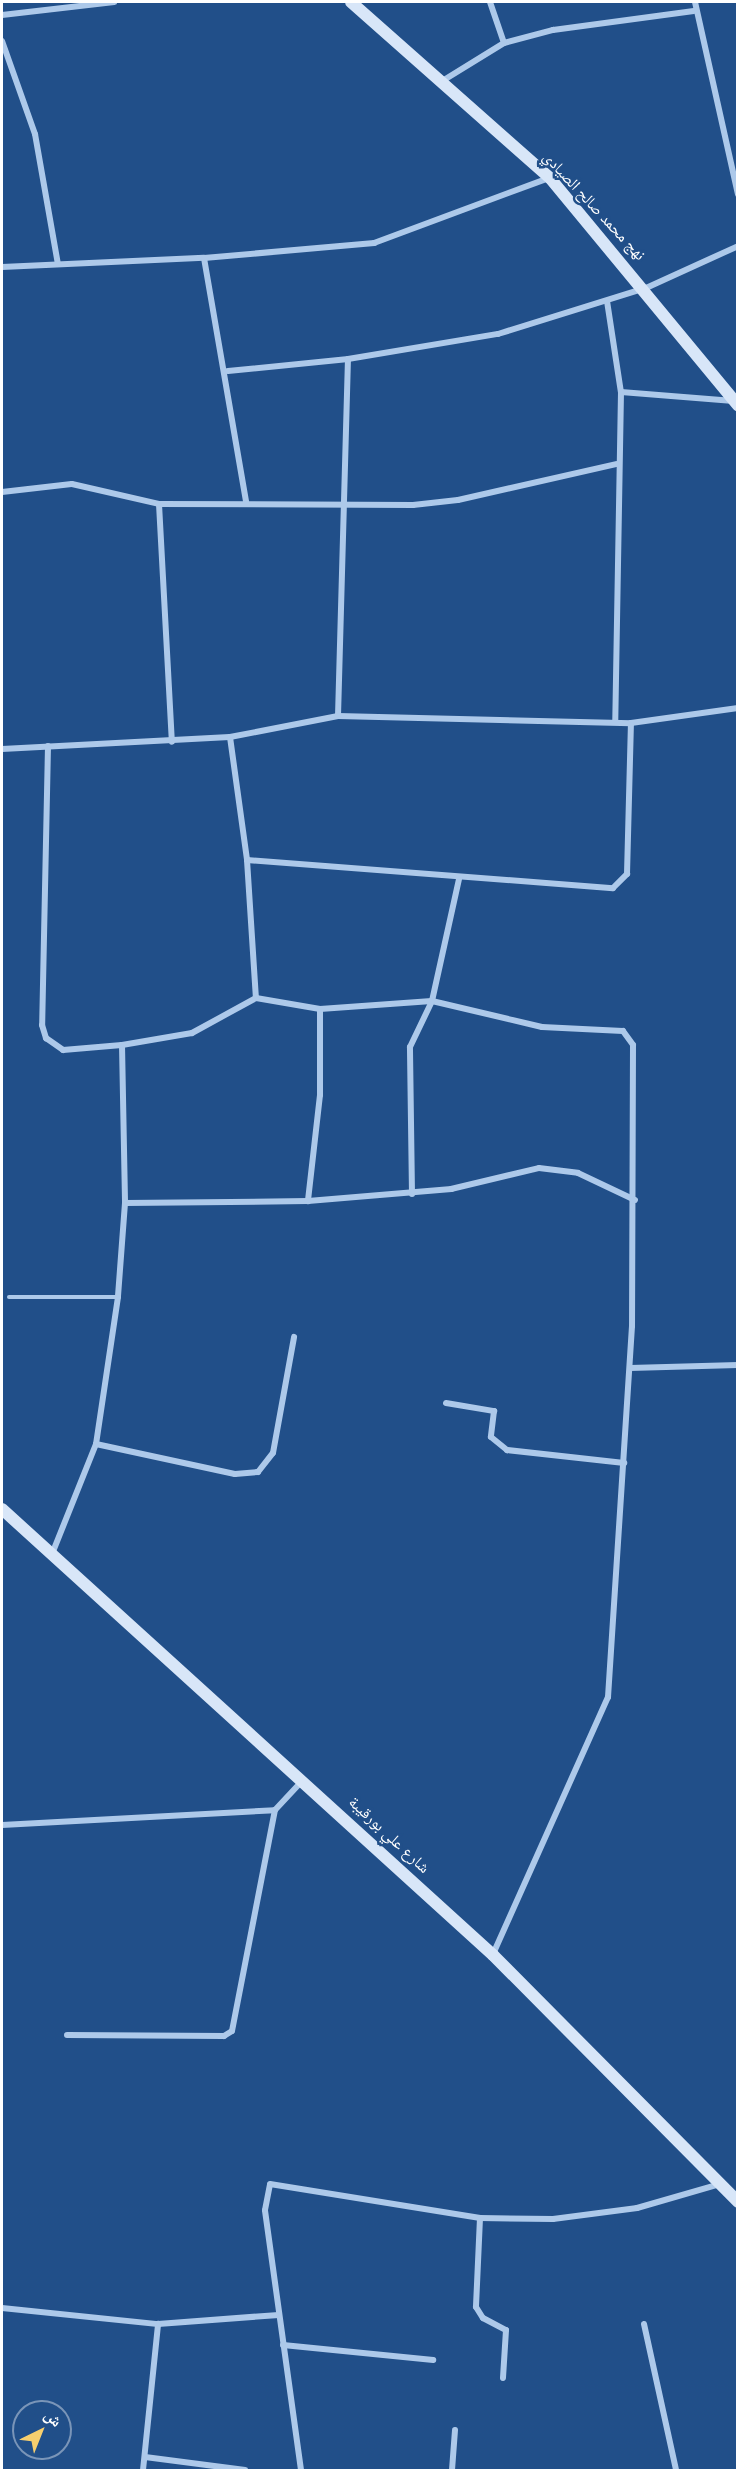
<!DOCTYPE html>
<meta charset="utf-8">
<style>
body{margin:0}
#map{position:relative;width:739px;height:2472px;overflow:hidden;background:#214f89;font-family:Figtree,"Noto Naskh Arabic",sans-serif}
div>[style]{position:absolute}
.lane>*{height:4.5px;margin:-2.25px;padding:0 2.25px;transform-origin:2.25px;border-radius:2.25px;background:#adc9ea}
.street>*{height:6px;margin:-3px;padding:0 3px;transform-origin:3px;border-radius:3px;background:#adc9ea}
.secondary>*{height:12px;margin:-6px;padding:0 6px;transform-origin:6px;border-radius:6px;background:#d8e6f8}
span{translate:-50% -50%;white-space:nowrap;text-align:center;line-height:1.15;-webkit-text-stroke:5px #214f89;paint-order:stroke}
.street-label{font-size:16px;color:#fff}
.frame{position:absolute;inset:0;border:3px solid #fff;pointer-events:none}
.north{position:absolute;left:12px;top:2400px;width:60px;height:60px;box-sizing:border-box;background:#214f89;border:2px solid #7a95b8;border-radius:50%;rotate:43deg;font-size:16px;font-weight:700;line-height:24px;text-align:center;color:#fff}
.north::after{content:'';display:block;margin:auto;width:21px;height:27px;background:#f7cf6e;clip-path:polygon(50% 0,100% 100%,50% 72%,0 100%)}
</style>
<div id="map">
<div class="lane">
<div style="left:9px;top:1297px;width:109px"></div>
</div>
<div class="street">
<div style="left:490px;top:2px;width:43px;rotate:71.1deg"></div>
<div style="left:695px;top:2px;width:197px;rotate:77.4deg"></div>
<div style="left:2px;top:15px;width:113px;rotate:-6.6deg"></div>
<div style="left:2px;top:41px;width:99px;rotate:70.5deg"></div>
<div style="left:35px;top:134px;width:132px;rotate:80deg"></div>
<div style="left:439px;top:83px;width:76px;rotate:-31.6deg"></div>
<div style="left:504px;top:43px;width:51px;rotate:-14.9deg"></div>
<div style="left:553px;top:30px;width:142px;rotate:-7.7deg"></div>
<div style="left:204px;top:258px;width:248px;rotate:80.2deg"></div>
<div style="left:2px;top:267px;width:202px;rotate:-2.6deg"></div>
<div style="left:204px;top:258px;width:171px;rotate:-5deg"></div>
<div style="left:374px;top:243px;width:187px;rotate:-20.4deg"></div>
<div style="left:607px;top:301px;width:92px;rotate:81.3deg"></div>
<div style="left:621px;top:392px;width:330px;rotate:91deg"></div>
<div style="left:228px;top:371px;width:121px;rotate:-5.7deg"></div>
<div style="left:348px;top:359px;width:152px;rotate:-9.5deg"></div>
<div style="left:498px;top:334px;width:155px;rotate:-17.3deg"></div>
<div style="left:646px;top:288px;width:101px;rotate:-24.5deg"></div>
<div style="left:621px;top:392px;width:113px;rotate:4.6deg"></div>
<div style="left:2px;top:492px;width:70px;rotate:-6.5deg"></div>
<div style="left:72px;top:484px;width:89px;rotate:12.9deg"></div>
<div style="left:159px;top:504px;width:254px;rotate:0.2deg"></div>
<div style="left:413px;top:505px;width:45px;rotate:-6.3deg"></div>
<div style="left:458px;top:500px;width:162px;rotate:-12.8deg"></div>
<div style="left:159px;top:504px;width:238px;rotate:86.9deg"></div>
<div style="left:338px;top:716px;width:357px;rotate:-88.4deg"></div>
<div style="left:230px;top:737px;width:124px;rotate:82.1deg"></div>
<div style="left:247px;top:860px;width:138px;rotate:86.3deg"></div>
<div style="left:256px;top:998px;width:65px;rotate:9.8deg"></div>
<div style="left:320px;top:1009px;width:112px;rotate:-4.1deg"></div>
<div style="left:432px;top:1001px;width:113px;rotate:13.3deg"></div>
<div style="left:542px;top:1027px;width:81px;rotate:2.8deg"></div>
<div style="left:623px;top:1031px;width:17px;rotate:54deg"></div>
<div style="left:633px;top:1045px;width:281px;rotate:90.2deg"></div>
<div style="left:632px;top:1326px;width:372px;rotate:93.7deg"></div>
<div style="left:608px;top:1697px;width:282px;rotate:114.1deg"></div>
<div style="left:48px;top:746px;width:279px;rotate:91.2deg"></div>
<div style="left:42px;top:1025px;width:14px;rotate:73deg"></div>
<div style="left:46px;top:1038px;width:21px;rotate:35deg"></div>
<div style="left:63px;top:1050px;width:59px;rotate:-4.8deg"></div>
<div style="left:122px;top:1045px;width:158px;rotate:88.9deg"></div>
<div style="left:125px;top:1203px;width:94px;rotate:94.3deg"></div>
<div style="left:118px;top:1297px;width:149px;rotate:98.5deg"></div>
<div style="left:96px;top:1444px;width:118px;rotate:111.8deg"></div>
<div style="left:2px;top:749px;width:228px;rotate:-3deg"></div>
<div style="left:230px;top:737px;width:110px;rotate:-11deg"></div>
<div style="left:338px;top:716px;width:293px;rotate:1.4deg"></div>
<div style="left:631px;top:723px;width:108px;rotate:-8deg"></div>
<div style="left:247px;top:860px;width:367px;rotate:4.4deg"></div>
<div style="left:613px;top:888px;width:20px;rotate:-45deg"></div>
<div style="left:627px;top:874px;width:151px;rotate:-88.5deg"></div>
<div style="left:320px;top:1009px;width:86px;rotate:90deg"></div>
<div style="left:320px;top:1095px;width:107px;rotate:96.5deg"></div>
<div style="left:308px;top:1201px;width:144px;rotate:-4.8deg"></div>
<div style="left:451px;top:1189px;width:90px;rotate:-13.4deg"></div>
<div style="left:539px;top:1168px;width:39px;rotate:7deg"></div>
<div style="left:578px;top:1173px;width:63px;rotate:25.3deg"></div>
<div style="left:122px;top:1045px;width:71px;rotate:-9.7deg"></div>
<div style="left:192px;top:1033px;width:73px;rotate:-28.7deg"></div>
<div style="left:412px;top:1194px;width:147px;rotate:-90.8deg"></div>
<div style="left:410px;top:1047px;width:51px;rotate:-64.4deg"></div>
<div style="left:432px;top:1001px;width:125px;rotate:-77.5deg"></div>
<div style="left:125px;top:1203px;width:183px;rotate:-0.6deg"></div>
<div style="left:630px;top:1368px;width:108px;rotate:-1.6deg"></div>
<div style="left:446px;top:1403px;width:49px;rotate:9.5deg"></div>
<div style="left:494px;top:1411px;width:26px;rotate:97deg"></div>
<div style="left:491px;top:1437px;width:21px;rotate:39deg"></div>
<div style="left:507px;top:1450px;width:118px;rotate:6.3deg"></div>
<div style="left:96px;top:1444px;width:142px;rotate:12.2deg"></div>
<div style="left:235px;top:1474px;width:23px;rotate:-5deg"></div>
<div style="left:258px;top:1472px;width:24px;rotate:-52deg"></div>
<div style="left:273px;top:1453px;width:118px;rotate:-79.7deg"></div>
<div style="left:2px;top:1825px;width:273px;rotate:-3.1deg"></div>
<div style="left:67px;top:2035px;width:157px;rotate:0.4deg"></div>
<div style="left:224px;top:2036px;width:9px;rotate:-32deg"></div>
<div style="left:232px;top:2031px;width:225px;rotate:-79deg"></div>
<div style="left:275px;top:1810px;width:40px;rotate:-47deg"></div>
<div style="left:480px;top:2218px;width:89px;rotate:92.6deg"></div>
<div style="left:476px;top:2307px;width:13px;rotate:58deg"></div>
<div style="left:483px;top:2318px;width:26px;rotate:28deg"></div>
<div style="left:506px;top:2330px;width:48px;rotate:93.6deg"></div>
<div style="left:2px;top:2308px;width:157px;rotate:5.9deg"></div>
<div style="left:158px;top:2324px;width:121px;rotate:-4.3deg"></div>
<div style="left:644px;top:2324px;width:149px;rotate:77.6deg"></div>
<div style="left:283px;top:2345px;width:151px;rotate:5.7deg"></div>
<div style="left:145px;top:2457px;width:101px;rotate:7.4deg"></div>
<div style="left:143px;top:2470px;width:147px;rotate:-84.1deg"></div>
<div style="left:301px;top:2470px;width:262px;rotate:-97.9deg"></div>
<div style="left:265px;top:2210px;width:26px;rotate:-79deg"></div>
<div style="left:270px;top:2184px;width:213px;rotate:9.2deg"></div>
<div style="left:480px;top:2218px;width:73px;rotate:0.8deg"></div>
<div style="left:553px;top:2219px;width:85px;rotate:-7.5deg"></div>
<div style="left:637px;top:2208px;width:86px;rotate:-16.1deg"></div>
<div style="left:452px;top:2470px;width:40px;rotate:-85.7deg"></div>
</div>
<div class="secondary">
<div style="left:351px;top:2px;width:266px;rotate:41.5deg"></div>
<div style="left:550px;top:178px;width:295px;rotate:50.4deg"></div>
<div style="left:2px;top:1509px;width:663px;rotate:42.25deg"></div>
<div style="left:493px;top:1955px;width:348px;rotate:45.2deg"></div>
</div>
<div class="street-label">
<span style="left:594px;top:206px;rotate:47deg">نهج محمد صالح الصيادي</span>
<span style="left:389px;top:1835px;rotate:43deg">شارع علي بورقيبة</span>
</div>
<div class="frame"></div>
<div class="north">ش</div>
</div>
